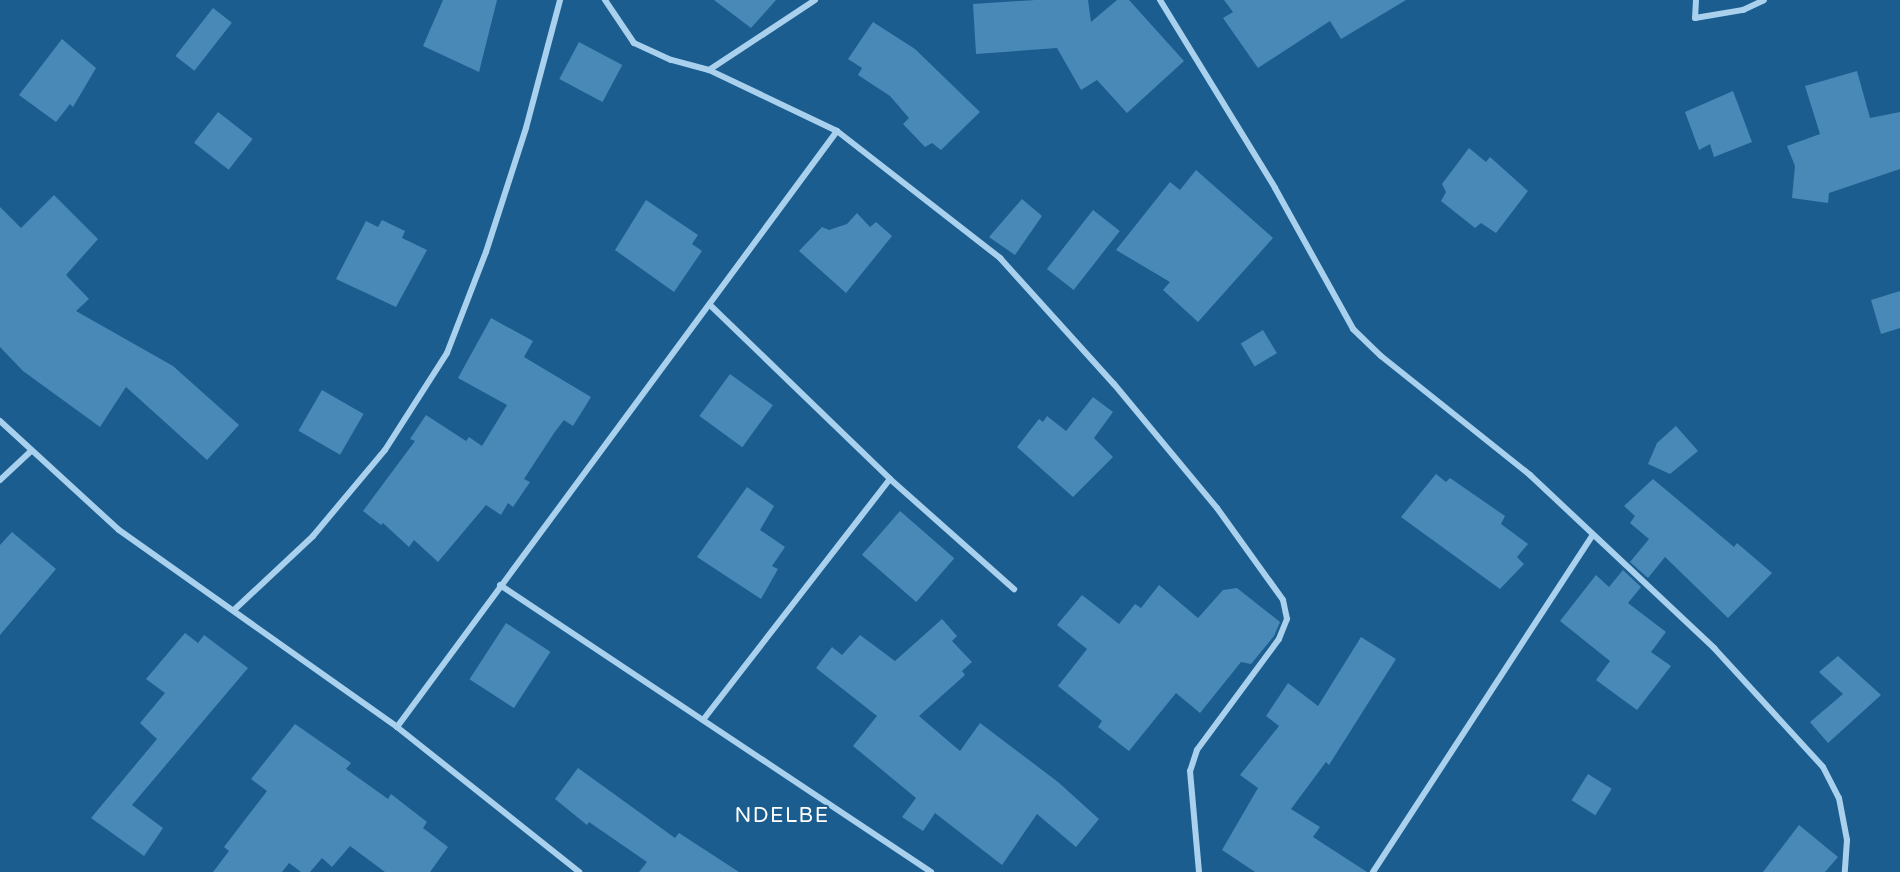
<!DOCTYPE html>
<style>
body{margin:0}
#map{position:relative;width:1900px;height:872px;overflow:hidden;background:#1b5d8f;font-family:"Varela Round",sans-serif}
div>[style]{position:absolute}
.building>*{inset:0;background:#4889b8;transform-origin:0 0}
.minor>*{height:6px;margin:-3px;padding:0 3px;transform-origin:3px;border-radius:3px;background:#a9d1ee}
span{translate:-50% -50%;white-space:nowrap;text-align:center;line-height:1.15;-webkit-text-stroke:4.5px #1b5d8f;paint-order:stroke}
.quarter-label{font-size:21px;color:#fff;letter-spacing:1.5px}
</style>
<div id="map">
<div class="building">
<div style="clip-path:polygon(443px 0,497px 0,479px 72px,423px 46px)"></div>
<div style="clip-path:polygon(714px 0,776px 0,751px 28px)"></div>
<div style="clip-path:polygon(1035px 0,1088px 0,1091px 22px,1117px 0,1129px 0,1184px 61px,1127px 113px,1097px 80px,1081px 90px,1057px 48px,976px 54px,973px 4px)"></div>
<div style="clip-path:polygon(1224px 0,1406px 0,1341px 39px,1330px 21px,1258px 68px,1223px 18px,1233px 12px)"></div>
<div style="left:213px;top:8px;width:24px;height:61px;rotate:38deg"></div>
<div style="clip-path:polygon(873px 22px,915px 49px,980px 112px,941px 150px,932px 143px,925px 147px,903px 124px,909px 118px,890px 96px,858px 75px,862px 68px,848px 59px)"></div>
<div style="clip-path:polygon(62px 39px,96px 68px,73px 107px,70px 104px,56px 122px,19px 95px)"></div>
<div style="left:579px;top:42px;width:49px;height:42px;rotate:28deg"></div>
<div style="clip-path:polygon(1857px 71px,1870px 118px,1900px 112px,1900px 169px,1829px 193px,1828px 203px,1792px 198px,1795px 166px,1787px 146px,1820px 134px,1805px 86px)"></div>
<div style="clip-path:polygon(1733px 91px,1752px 142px,1714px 157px,1710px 144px,1699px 150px,1685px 112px)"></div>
<div style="left:218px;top:112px;width:44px;height:39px;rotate:38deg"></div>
<div style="clip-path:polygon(1469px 148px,1486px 162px,1490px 157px,1528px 191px,1496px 233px,1481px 223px,1475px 228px,1441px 201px,1446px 192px,1442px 184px)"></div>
<div style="clip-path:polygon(1196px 170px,1273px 238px,1198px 322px,1163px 290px,1170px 282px,1116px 250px,1170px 182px,1180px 190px)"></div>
<div style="clip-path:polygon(54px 195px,98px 239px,66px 275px,89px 299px,76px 311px,173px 366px,239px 425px,207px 460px,126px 387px,100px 427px,23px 371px,0 347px,0 207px,21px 228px)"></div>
<div style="clip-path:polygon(1022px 199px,1042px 216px,1015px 255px,989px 237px)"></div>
<div style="clip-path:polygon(646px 200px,698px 235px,692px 244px,702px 251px,674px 292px,615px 250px)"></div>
<div style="left:1093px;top:210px;width:34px;height:75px;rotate:38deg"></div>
<div style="clip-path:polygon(857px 213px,870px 227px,876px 222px,892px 236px,846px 293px,799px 251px,822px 227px,829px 230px,847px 224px)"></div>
<div style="clip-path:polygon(382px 220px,405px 231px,402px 238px,427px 250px,396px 307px,336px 279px,366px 221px,378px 227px)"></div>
<div style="clip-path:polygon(1900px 291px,1900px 328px,1881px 334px,1871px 300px)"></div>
<div style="clip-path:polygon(491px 318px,533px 341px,524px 357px,591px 397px,573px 426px,564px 420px,554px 433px,524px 479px,530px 482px,513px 507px,508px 503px,501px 515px,486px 505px,438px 562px,414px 540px,409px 547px,383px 523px,381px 525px,363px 511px,415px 441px,410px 439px,426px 415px,466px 441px,469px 437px,482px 446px,507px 405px,458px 378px)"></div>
<div style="left:1263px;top:330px;width:27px;height:26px;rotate:59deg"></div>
<div style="left:730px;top:374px;width:53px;height:52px;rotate:36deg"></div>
<div style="left:322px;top:390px;width:48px;height:47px;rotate:30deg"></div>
<div style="clip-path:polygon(1093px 397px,1113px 412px,1094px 438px,1113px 457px,1073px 497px,1017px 447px,1039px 419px,1043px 422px,1047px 416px,1066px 431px)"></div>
<div style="clip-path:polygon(1676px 426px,1698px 451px,1670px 474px,1648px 464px,1657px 443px)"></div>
<div style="clip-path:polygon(1436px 474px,1446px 482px,1450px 478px,1505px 516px,1501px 524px,1528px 544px,1517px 557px,1524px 564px,1500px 589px,1401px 517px)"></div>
<div style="clip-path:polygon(1653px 479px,1734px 547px,1737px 543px,1772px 573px,1728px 618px,1665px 557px,1648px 578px,1630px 562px,1649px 539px,1630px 523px,1635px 516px,1624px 506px)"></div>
<div style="clip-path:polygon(747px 487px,774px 506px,760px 530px,785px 547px,772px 566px,778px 569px,761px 599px,697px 557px)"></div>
<div style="left:900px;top:511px;width:72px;height:58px;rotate:41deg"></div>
<div style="clip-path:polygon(12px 532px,56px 569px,0 635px,0 545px)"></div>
<div style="clip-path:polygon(1623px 570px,1641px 587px,1628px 603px,1666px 632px,1651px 652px,1671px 666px,1637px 710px,1596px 680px,1610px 661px,1560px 621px,1596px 575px,1609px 587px)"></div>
<div style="clip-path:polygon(1159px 585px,1198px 618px,1223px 590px,1237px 588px,1280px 622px,1274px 636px,1251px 664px,1241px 662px,1200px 713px,1176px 693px,1129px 751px,1098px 727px,1102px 721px,1058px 686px,1087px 649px,1057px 625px,1082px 595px,1119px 624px,1135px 604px,1141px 608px)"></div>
<div style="clip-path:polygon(942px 619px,957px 636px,952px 641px,972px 662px,962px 671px,965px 675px,919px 716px,960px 751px,980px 723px,1058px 782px,1099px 819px,1076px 847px,1037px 814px,1002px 865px,935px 813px,923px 831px,902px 817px,916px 798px,853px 746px,877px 716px,816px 668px,832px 647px,842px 655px,860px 635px,895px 661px)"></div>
<div style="left:506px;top:623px;width:53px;height:67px;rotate:33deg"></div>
<div style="clip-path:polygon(185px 633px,198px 643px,204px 635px,248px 668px,132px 805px,163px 828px,144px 856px,91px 818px,157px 739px,140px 723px,165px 693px,146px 679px)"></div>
<div style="clip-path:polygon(1361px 637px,1396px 659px,1329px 765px,1326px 762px,1291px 809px,1320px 827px,1313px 837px,1367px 872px,1255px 872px,1222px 850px,1258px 788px,1240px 775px,1279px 726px,1266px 716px,1288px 683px,1318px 706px)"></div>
<div style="clip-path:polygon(1838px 656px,1881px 695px,1828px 743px,1810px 722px,1843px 694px,1819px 672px)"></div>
<div style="clip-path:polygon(295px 724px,351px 763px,346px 769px,388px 799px,391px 794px,427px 822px,423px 828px,448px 847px,430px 872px,385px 872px,350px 846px,332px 867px,322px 858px,310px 872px,301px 872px,289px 863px,282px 872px,213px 872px,229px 851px,224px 847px,267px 791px,251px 779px)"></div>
<div style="clip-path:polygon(578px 768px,675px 838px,679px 833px,739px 872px,639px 872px,647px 862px,589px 822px,587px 825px,555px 799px)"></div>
<div style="left:1588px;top:774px;width:28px;height:31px;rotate:32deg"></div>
<div style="clip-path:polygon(1799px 825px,1838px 857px,1825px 872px,1763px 872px)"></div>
</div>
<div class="minor">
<div style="left:1160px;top:0;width:220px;rotate:58.5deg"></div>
<div style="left:1275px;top:188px;width:161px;rotate:61deg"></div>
<div style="left:1353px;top:329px;width:39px;rotate:44deg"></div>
<div style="left:1381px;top:356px;width:191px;rotate:38.6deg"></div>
<div style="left:1530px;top:475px;width:253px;rotate:43.2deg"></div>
<div style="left:1714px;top:648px;width:161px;rotate:47.5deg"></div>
<div style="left:1823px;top:767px;width:35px;rotate:63deg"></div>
<div style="left:1839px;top:798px;width:43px;rotate:79.2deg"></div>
<div style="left:1847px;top:840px;width:32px;rotate:94deg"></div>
<div style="left:1696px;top:0;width:18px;rotate:93deg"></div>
<div style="left:1695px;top:18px;width:49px;rotate:-9.5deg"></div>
<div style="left:1743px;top:10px;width:23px;rotate:-25deg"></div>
<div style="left:709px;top:70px;width:127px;rotate:-33.4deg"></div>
<div style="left:837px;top:131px;width:207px;rotate:37.9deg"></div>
<div style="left:1000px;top:258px;width:170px;rotate:47.9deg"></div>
<div style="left:1114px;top:384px;width:161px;rotate:50.3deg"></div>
<div style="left:1217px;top:508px;width:113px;rotate:54.3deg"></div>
<div style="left:1283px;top:600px;width:19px;rotate:78deg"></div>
<div style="left:1287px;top:619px;width:22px;rotate:112deg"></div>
<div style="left:1279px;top:639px;width:138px;rotate:126.5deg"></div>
<div style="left:1197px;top:750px;width:22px;rotate:108deg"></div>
<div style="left:1190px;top:771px;width:101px;rotate:84.9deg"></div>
<div style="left:710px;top:305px;width:250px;rotate:44deg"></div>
<div style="left:890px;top:479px;width:166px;rotate:41.6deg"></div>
<div style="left:0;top:421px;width:161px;rotate:42.5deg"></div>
<div style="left:119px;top:530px;width:341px;rotate:35.3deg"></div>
<div style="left:397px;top:727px;width:233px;rotate:38.5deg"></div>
<div style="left:0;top:480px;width:41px;rotate:-43deg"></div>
<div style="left:500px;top:585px;width:518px;rotate:33.66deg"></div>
<div style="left:234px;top:610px;width:108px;rotate:-43.1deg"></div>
<div style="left:313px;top:536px;width:112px;rotate:-50.1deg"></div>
<div style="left:385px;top:450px;width:115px;rotate:-57.4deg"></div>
<div style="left:447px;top:353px;width:108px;rotate:-68.9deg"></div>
<div style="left:486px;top:252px;width:130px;rotate:-72.1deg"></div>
<div style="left:526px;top:128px;width:132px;rotate:-75.1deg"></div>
<div style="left:703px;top:720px;width:305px;rotate:-52.2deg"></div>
<div style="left:397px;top:727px;width:741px;rotate:-53.56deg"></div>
<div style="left:837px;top:131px;width:142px;rotate:-154.5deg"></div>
<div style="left:709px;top:70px;width:39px;rotate:-165deg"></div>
<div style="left:671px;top:60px;width:41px;rotate:-155.3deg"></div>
<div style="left:634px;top:43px;width:52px;rotate:-124deg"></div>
<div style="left:1373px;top:872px;width:401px;rotate:-56.9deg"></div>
</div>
<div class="quarter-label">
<span style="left:782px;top:816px">NDELBE</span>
</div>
</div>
